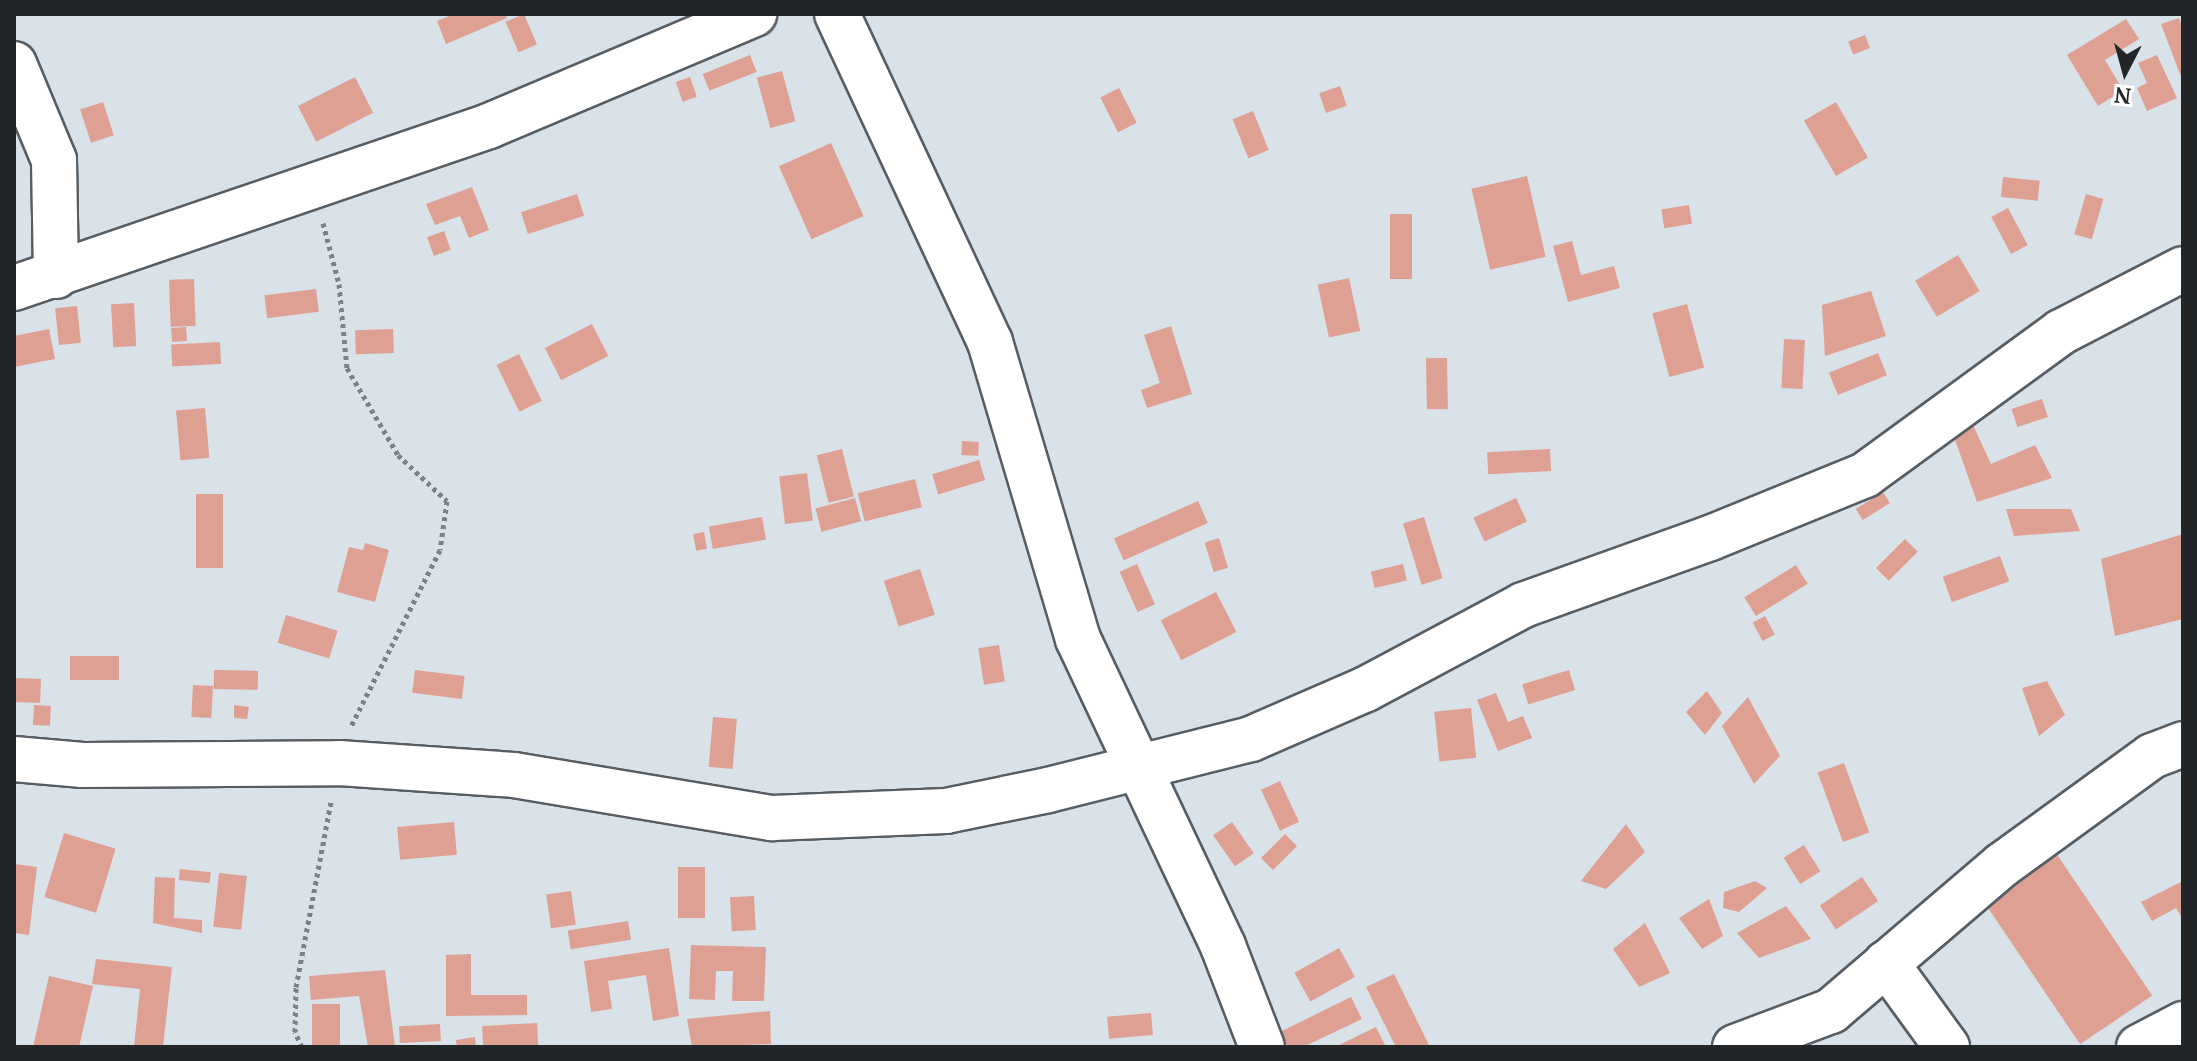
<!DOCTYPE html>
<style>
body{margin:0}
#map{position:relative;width:2197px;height:1061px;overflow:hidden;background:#d9e1e9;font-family:"PT Serif",serif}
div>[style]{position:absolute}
.building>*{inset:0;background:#dea093;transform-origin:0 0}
.path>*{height:5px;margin-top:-2.5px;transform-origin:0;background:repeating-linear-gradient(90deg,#7c8187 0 4px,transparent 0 8px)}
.roads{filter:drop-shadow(2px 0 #565d63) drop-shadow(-2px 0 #565d63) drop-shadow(0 2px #565d63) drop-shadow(0 -2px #565d63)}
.minor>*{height:44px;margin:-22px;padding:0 22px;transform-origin:22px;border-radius:22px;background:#fff}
span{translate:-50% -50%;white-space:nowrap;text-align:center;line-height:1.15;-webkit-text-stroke:8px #fff;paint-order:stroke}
.frame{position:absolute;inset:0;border:16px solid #232629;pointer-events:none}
.north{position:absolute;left:2085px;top:32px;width:80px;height:80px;-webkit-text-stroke:6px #fff;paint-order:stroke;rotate:186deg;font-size:22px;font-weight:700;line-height:32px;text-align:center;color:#232629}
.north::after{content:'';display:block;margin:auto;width:28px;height:36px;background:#232629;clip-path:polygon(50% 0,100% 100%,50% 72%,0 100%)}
</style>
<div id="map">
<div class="building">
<div style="clip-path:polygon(454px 14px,506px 14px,507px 18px,446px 44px,437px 21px)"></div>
<div style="left:524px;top:14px;width:33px;height:20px;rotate:67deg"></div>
<div style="clip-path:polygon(2179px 18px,2183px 29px,2183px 82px,2161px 24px)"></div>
<div style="clip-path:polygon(2126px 19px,2139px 39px,2105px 60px,2123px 90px,2098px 106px,2067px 55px)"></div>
<div style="left:1865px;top:35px;width:14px;height:18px;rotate:69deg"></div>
<div style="left:750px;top:55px;width:18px;height:51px;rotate:68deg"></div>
<div style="clip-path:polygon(2157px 55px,2177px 98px,2147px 111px,2137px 88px,2147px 83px,2138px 63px)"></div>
<div style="left:782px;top:71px;width:52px;height:26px;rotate:75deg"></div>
<div style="left:355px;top:77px;width:40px;height:64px;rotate:63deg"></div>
<div style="left:690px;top:77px;width:21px;height:15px;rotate:71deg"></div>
<div style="left:1340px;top:86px;width:21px;height:22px;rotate:71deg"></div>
<div style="left:1119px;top:88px;width:39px;height:21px;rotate:63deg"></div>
<div style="left:103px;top:102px;width:35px;height:24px;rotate:72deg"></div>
<div style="left:1836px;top:102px;width:64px;height:37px;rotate:60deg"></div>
<div style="left:1253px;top:111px;width:42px;height:22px;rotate:68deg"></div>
<div style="left:831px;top:143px;width:80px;height:57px;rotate:66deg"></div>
<div style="left:1527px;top:176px;width:83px;height:57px;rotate:77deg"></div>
<div style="left:2003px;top:177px;width:37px;height:20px;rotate:6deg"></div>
<div style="clip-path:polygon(472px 187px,489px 230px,469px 238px,460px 216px,435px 225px,426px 204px)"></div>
<div style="left:577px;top:194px;width:23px;height:59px;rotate:72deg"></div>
<div style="left:2086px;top:194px;width:18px;height:42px;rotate:16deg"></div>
<div style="left:1689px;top:205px;width:19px;height:28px;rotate:81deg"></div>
<div style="left:2008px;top:208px;width:42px;height:19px;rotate:62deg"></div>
<div style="left:1390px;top:214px;width:22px;height:65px"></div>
<div style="left:444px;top:231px;width:20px;height:18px;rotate:70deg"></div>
<div style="clip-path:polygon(1572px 241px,1581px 275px,1614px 266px,1620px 288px,1568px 302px,1553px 246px)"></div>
<div style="left:1958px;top:255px;width:42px;height:50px;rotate:59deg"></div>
<div style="left:1349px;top:278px;width:54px;height:32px;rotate:78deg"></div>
<div style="left:194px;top:279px;width:47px;height:25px;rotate:88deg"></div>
<div style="left:316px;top:289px;width:23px;height:52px;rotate:83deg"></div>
<div style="clip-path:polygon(1871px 291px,1886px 336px,1825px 356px,1822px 305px)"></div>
<div style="left:134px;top:303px;width:43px;height:23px;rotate:87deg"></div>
<div style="left:1687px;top:304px;width:66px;height:36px;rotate:75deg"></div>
<div style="left:77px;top:306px;width:37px;height:22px;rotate:84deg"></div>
<div style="left:592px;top:324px;width:36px;height:53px;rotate:63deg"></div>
<div style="clip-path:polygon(1171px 326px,1192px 394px,1147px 408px,1141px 390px,1160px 383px,1144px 335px)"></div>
<div style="left:186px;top:327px;width:14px;height:15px;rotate:86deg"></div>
<div style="clip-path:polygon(49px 329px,55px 359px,14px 367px,14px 336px)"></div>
<div style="left:393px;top:329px;width:24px;height:38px;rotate:88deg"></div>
<div style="left:1784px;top:339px;width:21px;height:49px;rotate:3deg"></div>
<div style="left:220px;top:342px;width:22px;height:49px;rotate:87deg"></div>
<div style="left:1878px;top:353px;width:24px;height:53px;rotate:68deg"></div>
<div style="left:519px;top:354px;width:52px;height:25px;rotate:64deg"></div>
<div style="left:1447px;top:358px;width:51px;height:21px;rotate:89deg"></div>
<div style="left:2042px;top:399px;width:19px;height:32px;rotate:72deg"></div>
<div style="left:205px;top:408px;width:50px;height:29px;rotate:85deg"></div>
<div style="clip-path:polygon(1973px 425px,1991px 464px,2035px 445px,2052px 478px,1977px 502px,1954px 437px)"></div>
<div style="left:962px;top:441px;width:17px;height:14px;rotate:3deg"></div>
<div style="left:842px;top:449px;width:49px;height:26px;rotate:76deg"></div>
<div style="left:1550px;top:449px;width:22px;height:63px;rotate:87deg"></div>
<div style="left:979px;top:460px;width:21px;height:49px;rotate:73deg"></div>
<div style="left:807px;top:473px;width:48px;height:28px;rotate:83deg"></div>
<div style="left:915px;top:479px;width:29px;height:59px;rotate:76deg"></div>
<div style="left:1883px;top:492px;width:13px;height:32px;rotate:58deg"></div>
<div style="left:196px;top:494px;width:27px;height:74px"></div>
<div style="left:855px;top:498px;width:24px;height:41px;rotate:75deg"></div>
<div style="left:1516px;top:498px;width:26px;height:47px;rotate:65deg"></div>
<div style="left:1198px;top:501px;width:24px;height:92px;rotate:66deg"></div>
<div style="clip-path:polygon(2006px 509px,2071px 509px,2080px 531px,2014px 536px)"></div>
<div style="left:762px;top:517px;width:23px;height:54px;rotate:80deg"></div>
<div style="left:1424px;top:517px;width:64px;height:22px;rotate:73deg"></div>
<div style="left:704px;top:532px;width:17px;height:11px;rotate:80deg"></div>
<div style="clip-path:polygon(2183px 534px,2183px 619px,2115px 636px,2101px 559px)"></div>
<div style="left:1219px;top:538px;width:31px;height:15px;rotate:73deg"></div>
<div style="left:1905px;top:539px;width:18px;height:41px;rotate:45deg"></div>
<div style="clip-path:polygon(365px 543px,389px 550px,375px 602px,337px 592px,349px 547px,363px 550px)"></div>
<div style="left:2000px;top:556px;width:27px;height:61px;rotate:70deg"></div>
<div style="left:1137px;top:564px;width:44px;height:19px;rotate:66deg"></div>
<div style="left:1403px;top:564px;width:17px;height:33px;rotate:77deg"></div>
<div style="left:1796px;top:565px;width:22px;height:61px;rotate:58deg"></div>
<div style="left:920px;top:569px;width:48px;height:38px;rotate:72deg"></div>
<div style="left:1216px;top:592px;width:45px;height:62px;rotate:63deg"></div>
<div style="left:286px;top:615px;width:54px;height:29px;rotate:17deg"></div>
<div style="left:1765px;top:616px;width:21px;height:14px;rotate:62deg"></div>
<div style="left:999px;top:645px;width:37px;height:21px;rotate:81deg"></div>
<div style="left:70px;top:656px;width:49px;height:24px"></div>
<div style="left:214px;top:670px;width:44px;height:19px;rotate:1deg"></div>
<div style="left:415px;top:670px;width:50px;height:23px;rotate:7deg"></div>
<div style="left:1569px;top:670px;width:21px;height:49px;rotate:73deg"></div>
<div style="left:14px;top:678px;width:27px;height:24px;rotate:2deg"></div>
<div style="clip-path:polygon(2047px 681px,2065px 715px,2039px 736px,2022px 688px)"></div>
<div style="left:193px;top:685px;width:20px;height:32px;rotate:3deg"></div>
<div style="clip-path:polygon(1707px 691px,1722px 713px,1705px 735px,1686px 712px)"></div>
<div style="clip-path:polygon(1496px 693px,1508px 722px,1523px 716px,1532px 738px,1498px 751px,1477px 700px)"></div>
<div style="clip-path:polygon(1748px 697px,1780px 756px,1754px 784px,1722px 726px)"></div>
<div style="left:34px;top:705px;width:17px;height:20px;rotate:3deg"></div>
<div style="clip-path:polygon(234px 705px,249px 707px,247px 719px,234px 718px)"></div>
<div style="left:1471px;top:708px;width:50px;height:37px;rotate:84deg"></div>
<div style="left:713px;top:717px;width:24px;height:50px;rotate:5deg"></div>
<div style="left:1844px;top:763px;width:74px;height:28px;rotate:70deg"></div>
<div style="left:1280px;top:781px;width:45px;height:21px;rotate:65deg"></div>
<div style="left:454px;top:822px;width:33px;height:57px;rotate:85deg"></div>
<div style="left:1232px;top:822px;width:38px;height:23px;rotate:55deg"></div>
<div style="clip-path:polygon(1626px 824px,1645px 852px,1606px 889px,1581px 881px)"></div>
<div style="left:64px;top:833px;width:54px;height:67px;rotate:17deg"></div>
<div style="left:1285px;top:834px;width:17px;height:34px;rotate:45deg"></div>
<div style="left:1804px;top:845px;width:31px;height:24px;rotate:58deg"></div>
<div style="left:2056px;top:853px;width:172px;height:87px;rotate:56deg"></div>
<div style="clip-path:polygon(15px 864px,37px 867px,29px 935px,14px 933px)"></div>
<div style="left:678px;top:867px;width:27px;height:51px"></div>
<div style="left:180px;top:869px;width:31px;height:11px;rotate:6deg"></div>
<div style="left:219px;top:873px;width:28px;height:54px;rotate:6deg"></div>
<div style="clip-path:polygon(155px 877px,175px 878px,174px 918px,202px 920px,202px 933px,153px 923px)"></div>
<div style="left:1862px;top:877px;width:29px;height:51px;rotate:56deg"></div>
<div style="clip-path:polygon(1755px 881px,1767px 888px,1739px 912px,1723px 908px,1724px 892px)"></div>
<div style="clip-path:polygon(2183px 881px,2183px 920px,2176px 908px,2152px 921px,2141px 902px)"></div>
<div style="left:571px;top:891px;width:34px;height:25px;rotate:82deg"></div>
<div style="left:754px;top:896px;width:34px;height:24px;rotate:87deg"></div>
<div style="clip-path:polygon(1709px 899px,1723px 936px,1702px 949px,1679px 918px)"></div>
<div style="clip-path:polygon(1786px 906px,1811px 939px,1759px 958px,1737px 933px)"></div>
<div style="left:628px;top:921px;width:19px;height:61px;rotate:81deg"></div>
<div style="clip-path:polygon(1645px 923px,1670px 973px,1639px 987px,1613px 949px)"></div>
<div style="clip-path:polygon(691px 945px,766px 947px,764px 1001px,732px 1001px,733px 971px,716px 971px,715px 1000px,689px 999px)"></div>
<div style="clip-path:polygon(669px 948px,679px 1016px,653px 1021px,646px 975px,608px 981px,612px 1009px,591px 1012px,584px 961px)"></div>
<div style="left:1339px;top:948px;width:33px;height:51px;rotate:61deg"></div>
<div style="clip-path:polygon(471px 954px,471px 995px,527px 995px,527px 1015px,446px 1016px,446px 955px)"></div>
<div style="clip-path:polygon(96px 959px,172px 967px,163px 1047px,134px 1047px,140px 989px,92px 984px)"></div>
<div style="clip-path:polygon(385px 970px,395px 1047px,368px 1047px,359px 996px,311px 1000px,309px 976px)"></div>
<div style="clip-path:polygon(1394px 974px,1430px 1047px,1396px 1047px,1366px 987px)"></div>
<div style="clip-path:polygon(49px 976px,93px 986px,79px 1047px,33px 1047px)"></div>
<div style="clip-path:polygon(1351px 997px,1362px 1019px,1303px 1047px,1288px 1047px,1280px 1032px)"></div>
<div style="left:340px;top:1004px;width:43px;height:28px;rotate:90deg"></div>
<div style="clip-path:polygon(770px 1011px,771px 1044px,692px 1047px,687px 1019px)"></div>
<div style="left:1151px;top:1013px;width:22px;height:44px;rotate:85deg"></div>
<div style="left:537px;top:1023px;width:22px;height:55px;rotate:87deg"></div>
<div style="left:440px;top:1024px;width:17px;height:41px;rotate:87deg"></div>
<div style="clip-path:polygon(1376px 1027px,1386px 1047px,1335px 1047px)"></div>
<div style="clip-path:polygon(475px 1037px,476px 1047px,457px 1047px,456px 1040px)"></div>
</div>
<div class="path">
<div style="left:323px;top:223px;width:63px;rotate:75.3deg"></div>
<div style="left:339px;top:284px;width:84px;rotate:84.6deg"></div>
<div style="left:347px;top:368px;width:101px;rotate:59.6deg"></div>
<div style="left:398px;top:455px;width:67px;rotate:43.2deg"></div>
<div style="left:447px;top:501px;width:49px;rotate:98.1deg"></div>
<div style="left:440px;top:550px;width:197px;rotate:116.8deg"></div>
<div style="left:302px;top:1047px;width:17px;rotate:-115deg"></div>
<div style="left:295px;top:1032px;width:45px;rotate:-88.7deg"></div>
<div style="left:296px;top:987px;width:189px;rotate:-79.3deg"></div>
</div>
<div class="roads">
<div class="minor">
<div style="left:837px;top:14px;width:362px;rotate:65deg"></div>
<div style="left:990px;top:342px;width:310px;rotate:73.5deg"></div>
<div style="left:1078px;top:639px;width:340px;rotate:64.7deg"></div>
<div style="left:1223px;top:946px;width:108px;rotate:68.9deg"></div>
<div style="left:14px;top:64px;width:104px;rotate:67.4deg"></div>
<div style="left:54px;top:160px;width:116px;rotate:89deg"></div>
<div style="left:14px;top:288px;width:502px;rotate:-18.83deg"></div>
<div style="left:489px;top:126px;width:288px;rotate:-22.9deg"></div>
<div style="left:14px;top:759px;width:69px;rotate:5deg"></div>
<div style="left:83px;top:765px;width:256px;rotate:-0.4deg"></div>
<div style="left:339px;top:763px;width:175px;rotate:3.9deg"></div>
<div style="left:514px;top:775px;width:262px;rotate:9.5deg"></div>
<div style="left:772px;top:818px;width:174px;rotate:-2.3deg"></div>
<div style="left:946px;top:811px;width:104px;rotate:-11.6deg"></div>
<div style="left:1048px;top:790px;width:209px;rotate:-14.1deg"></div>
<div style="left:1251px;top:739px;width:125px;rotate:-23.5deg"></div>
<div style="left:1366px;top:689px;width:178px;rotate:-28.1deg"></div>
<div style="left:1523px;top:605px;width:199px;rotate:-19.7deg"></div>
<div style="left:1710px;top:538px;width:167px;rotate:-22.1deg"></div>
<div style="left:1865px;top:475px;width:243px;rotate:-36.1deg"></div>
<div style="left:2061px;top:332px;width:137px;rotate:-27.3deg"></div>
<div style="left:1886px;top:963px;width:104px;rotate:54deg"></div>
<div style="left:1735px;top:1047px;width:103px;rotate:-20.6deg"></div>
<div style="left:1831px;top:1011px;width:225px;rotate:-40.5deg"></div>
<div style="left:2002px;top:865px;width:185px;rotate:-36deg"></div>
<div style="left:2152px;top:756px;width:33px;rotate:-21deg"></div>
<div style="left:2139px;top:1047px;width:50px;rotate:-27.6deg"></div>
</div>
</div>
<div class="frame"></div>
<div class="north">N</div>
</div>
